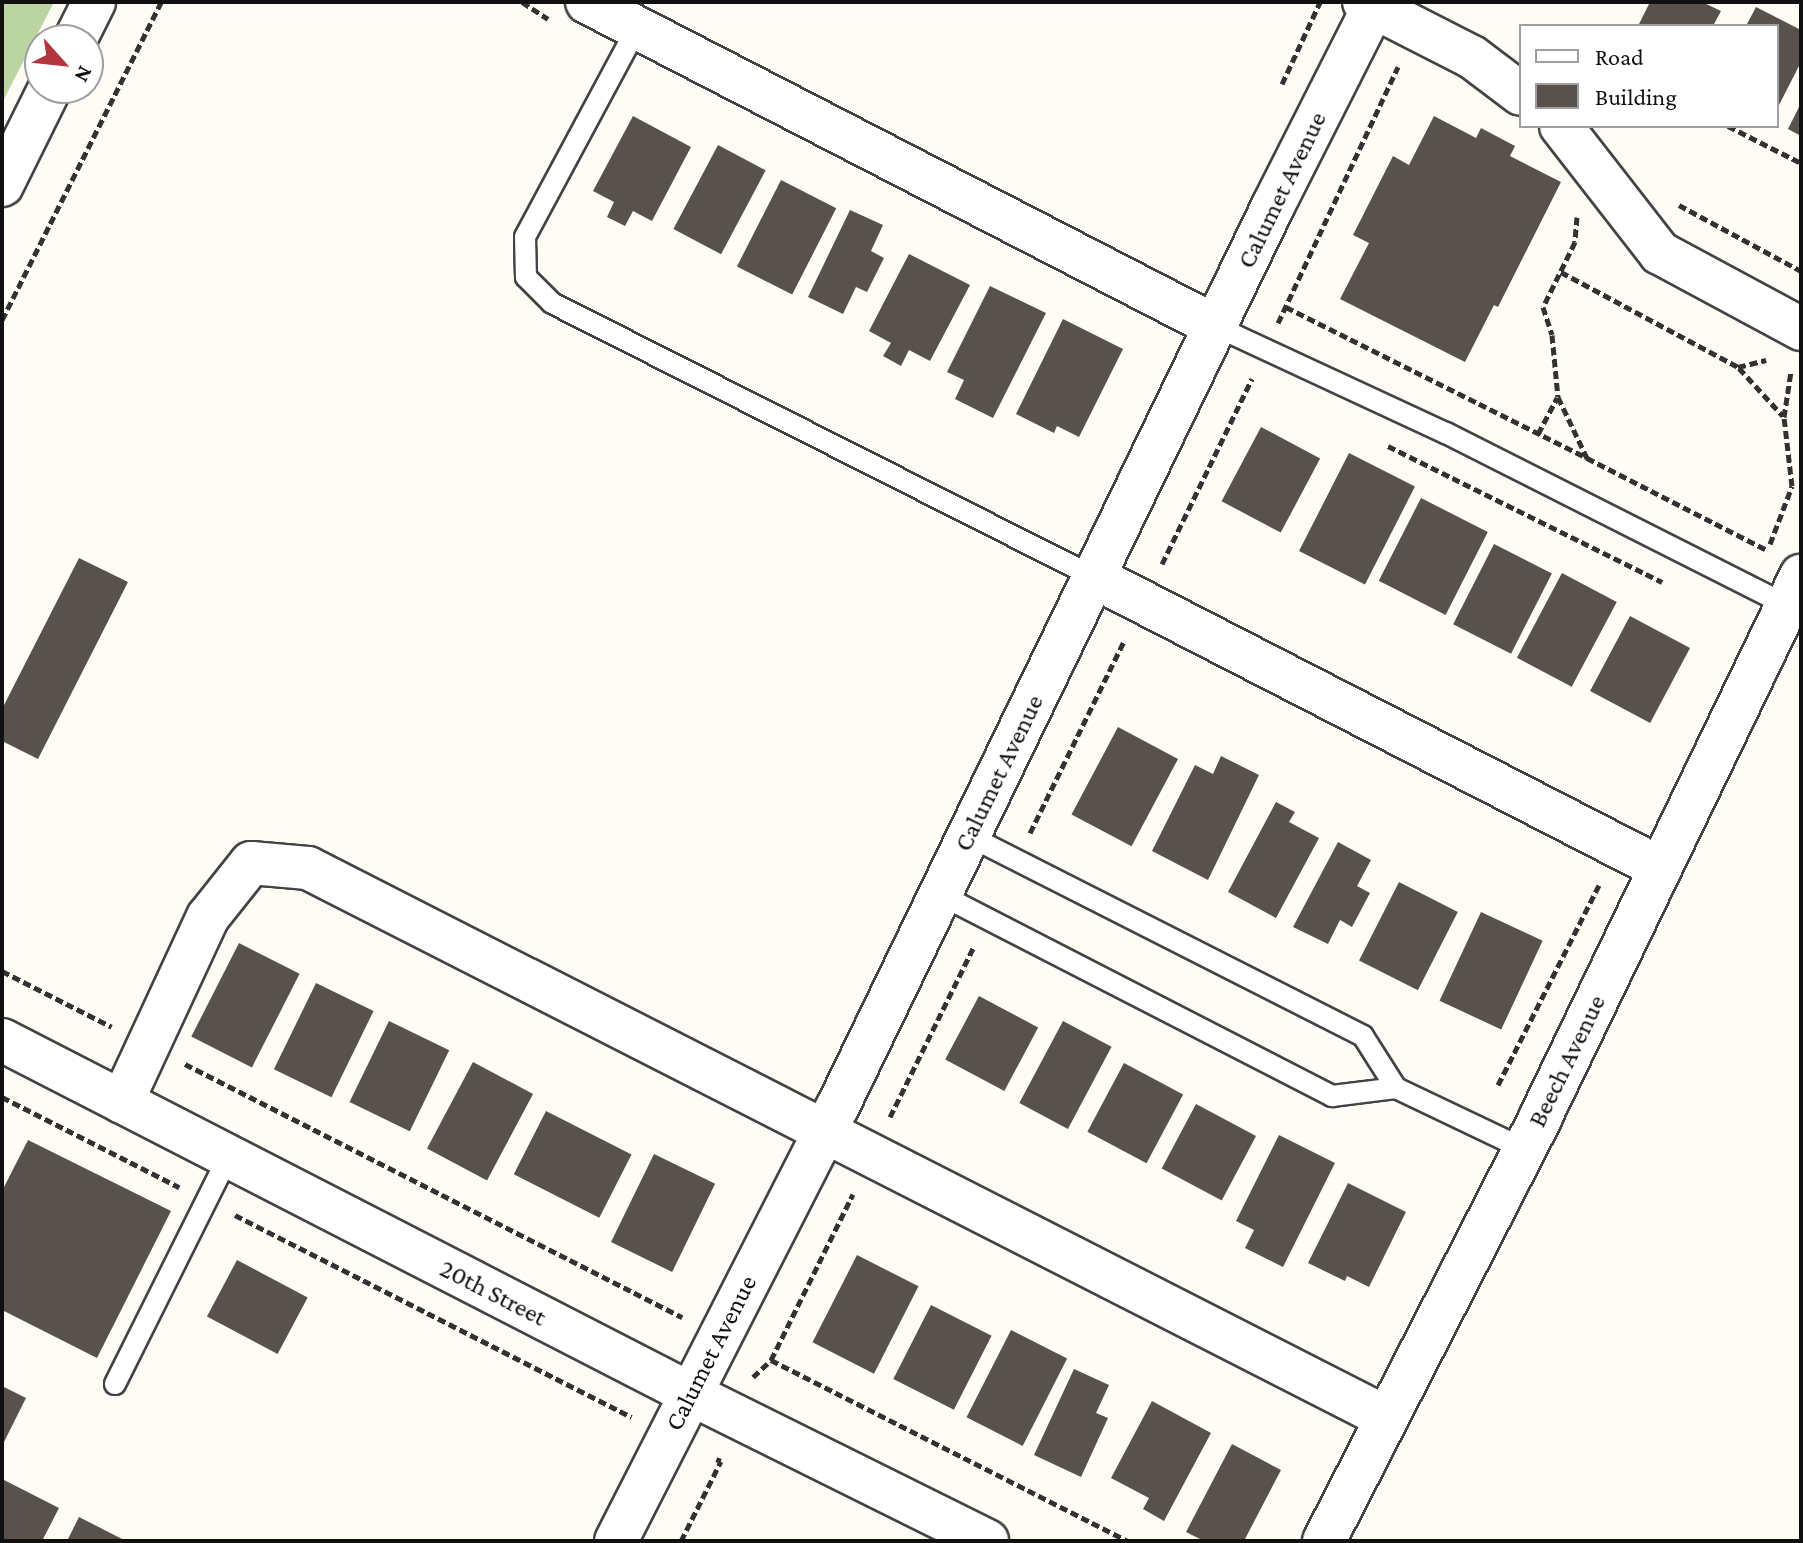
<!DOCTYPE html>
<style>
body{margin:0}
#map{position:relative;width:1803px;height:1543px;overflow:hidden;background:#fefcf4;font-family:"Crimson Pro",serif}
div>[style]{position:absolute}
.forest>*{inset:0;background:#bad5a1}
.building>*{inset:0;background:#58514d;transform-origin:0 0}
.path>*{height:5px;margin-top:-2.5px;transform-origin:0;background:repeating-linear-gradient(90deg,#323232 0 8px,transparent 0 12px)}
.roads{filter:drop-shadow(2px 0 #434343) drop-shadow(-2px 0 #434343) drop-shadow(0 2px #434343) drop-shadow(0 -2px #434343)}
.service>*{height:20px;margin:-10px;padding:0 10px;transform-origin:10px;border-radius:10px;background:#fff}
.minor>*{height:42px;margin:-21px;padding:0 21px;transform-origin:21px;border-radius:21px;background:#fff}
span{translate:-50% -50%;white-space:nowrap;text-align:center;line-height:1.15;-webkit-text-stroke:8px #fff;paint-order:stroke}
.street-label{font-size:26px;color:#101010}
.frame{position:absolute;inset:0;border:4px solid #101010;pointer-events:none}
.legend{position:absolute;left:1519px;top:24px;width:260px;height:104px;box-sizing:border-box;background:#fff;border:2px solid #9f9f9f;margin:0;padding:10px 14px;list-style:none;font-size:24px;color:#101010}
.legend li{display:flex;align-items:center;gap:16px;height:40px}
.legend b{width:40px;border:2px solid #9f9f9f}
.north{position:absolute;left:24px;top:24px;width:80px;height:80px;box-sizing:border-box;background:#fff;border:2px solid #9f9f9f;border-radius:50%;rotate:117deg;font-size:22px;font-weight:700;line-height:32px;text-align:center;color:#101010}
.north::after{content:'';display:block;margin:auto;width:28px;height:36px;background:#b3353e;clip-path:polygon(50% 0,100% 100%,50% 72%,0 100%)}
</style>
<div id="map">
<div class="forest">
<div style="clip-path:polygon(2px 2px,54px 2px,2px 103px)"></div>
</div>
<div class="building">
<div style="clip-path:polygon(1650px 2px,1702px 2px,1721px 11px,1713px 26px,1638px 26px)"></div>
<div style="clip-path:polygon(1756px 7px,1801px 30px,1801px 62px,1777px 109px,1777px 26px,1746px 26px)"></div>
<div style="clip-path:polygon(1801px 103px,1801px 136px,1788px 129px)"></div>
<div style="clip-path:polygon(633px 116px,691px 147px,652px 221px,633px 211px,625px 226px,607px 217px,614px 202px,593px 191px)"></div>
<div style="clip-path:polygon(1434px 116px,1476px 138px,1481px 128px,1515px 146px,1510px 156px,1561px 182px,1498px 307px,1494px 305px,1465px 362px,1340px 299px,1369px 243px,1353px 235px,1393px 156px,1409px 165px)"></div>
<div style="left:718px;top:145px;width:54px;height:95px;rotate:28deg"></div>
<div style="left:781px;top:180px;width:62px;height:97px;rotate:27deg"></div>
<div style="clip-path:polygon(850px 210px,883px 225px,871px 251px,884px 258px,867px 292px,856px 287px,843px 314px,808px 297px)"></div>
<div style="clip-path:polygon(909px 254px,970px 285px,930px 361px,909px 350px,901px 366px,883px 356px,891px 343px,869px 331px)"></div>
<div style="clip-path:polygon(990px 286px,1046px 313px,993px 418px,955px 399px,964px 380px,947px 372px)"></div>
<div style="clip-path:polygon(1063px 319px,1123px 349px,1079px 437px,1057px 426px,1054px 433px,1016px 414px)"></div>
<div style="left:1261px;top:427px;width:67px;height:84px;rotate:28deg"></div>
<div style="left:1349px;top:453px;width:74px;height:110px;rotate:27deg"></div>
<div style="left:1421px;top:498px;width:75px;height:93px;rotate:27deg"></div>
<div style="left:1494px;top:544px;width:65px;height:90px;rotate:27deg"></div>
<div style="clip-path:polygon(79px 558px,128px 582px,38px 759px,2px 741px,2px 709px)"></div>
<div style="left:1562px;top:573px;width:62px;height:96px;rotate:28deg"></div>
<div style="left:1630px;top:616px;width:68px;height:85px;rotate:28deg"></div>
<div style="left:1118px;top:727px;width:68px;height:99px;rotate:28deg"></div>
<div style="clip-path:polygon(1221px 756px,1259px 775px,1208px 880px,1152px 851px,1195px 765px,1213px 774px)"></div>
<div style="clip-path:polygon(1276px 802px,1295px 812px,1289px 822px,1319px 838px,1276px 918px,1228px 892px)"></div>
<div style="clip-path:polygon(1338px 842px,1371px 860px,1357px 886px,1370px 893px,1352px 927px,1340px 920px,1328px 944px,1293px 927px)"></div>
<div style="left:1399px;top:882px;width:66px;height:88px;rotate:27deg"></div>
<div style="left:1481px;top:912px;width:68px;height:98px;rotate:25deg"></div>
<div style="left:239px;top:943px;width:68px;height:105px;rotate:27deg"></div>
<div style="left:316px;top:983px;width:64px;height:96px;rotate:26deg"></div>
<div style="left:979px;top:996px;width:67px;height:72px;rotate:28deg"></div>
<div style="left:389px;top:1021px;width:67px;height:90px;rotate:26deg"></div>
<div style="left:1063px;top:1021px;width:55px;height:93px;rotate:28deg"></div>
<div style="left:473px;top:1062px;width:68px;height:98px;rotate:28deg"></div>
<div style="left:1124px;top:1063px;width:67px;height:78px;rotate:28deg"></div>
<div style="left:1196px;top:1104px;width:68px;height:73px;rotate:28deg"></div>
<div style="left:546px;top:1111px;width:96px;height:71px;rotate:27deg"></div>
<div style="clip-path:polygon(1279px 1135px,1335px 1163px,1283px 1267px,1245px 1248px,1254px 1230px,1236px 1221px)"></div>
<div style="clip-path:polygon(28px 1140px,171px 1211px,97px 1358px,2px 1310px,2px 1191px)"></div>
<div style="left:654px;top:1154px;width:68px;height:98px;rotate:26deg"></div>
<div style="clip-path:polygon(1348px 1183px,1406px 1212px,1369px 1287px,1347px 1276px,1345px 1281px,1308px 1263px)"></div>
<div style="left:857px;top:1255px;width:69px;height:98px;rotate:27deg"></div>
<div style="left:237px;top:1260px;width:80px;height:64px;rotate:28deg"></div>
<div style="left:931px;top:1305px;width:68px;height:83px;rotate:27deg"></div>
<div style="left:1011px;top:1330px;width:63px;height:98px;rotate:27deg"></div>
<div style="clip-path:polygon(1074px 1369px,1109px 1385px,1096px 1413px,1108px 1418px,1081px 1477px,1034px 1455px)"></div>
<div style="clip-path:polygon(2px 1386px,26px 1398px,2px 1446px)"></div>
<div style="clip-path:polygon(1152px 1401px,1211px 1433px,1164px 1521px,1143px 1509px,1149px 1498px,1111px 1478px)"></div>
<div style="clip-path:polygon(1232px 1444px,1281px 1470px,1244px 1541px,1204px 1541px,1186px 1532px)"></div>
<div style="clip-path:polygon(4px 1480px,59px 1508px,42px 1541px,2px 1541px)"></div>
<div style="clip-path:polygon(79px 1517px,126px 1541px,67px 1541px)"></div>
</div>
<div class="path">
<div style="left:522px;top:2px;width:31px;rotate:33deg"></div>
<div style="left:1282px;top:84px;width:90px;rotate:-65.1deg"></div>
<div style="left:1728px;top:126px;width:82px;rotate:26.9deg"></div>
<div style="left:1679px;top:205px;width:139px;rotate:28.4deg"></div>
<div style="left:1577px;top:217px;width:25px;rotate:95deg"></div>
<div style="left:1575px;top:242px;width:72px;rotate:116.2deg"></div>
<div style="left:1543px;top:307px;width:29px;rotate:72deg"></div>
<div style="left:1552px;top:335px;width:62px;rotate:84.5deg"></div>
<div style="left:1558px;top:397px;width:68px;rotate:64.6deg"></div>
<div style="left:1587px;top:458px;width:202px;rotate:27.1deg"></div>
<div style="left:1561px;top:272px;width:201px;rotate:28.2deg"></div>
<div style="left:1738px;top:367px;width:29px;rotate:-14deg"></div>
<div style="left:1286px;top:307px;width:337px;rotate:26.6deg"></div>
<div style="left:2px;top:320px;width:356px;rotate:-63.4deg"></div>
<div style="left:1278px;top:323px;width:283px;rotate:-64.9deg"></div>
<div style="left:1739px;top:368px;width:65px;rotate:47.5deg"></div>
<div style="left:1538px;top:434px;width:41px;rotate:-62.2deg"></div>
<div style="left:1388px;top:446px;width:306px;rotate:26.4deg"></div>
<div style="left:1770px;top:544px;width:62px;rotate:-69.2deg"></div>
<div style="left:1792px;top:486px;width:69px;rotate:-96.6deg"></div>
<div style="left:1784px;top:417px;width:47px;rotate:-81.3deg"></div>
<div style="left:1162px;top:564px;width:206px;rotate:-64.1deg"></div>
<div style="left:1030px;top:833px;width:214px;rotate:-63.9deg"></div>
<div style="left:2px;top:971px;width:123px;rotate:27deg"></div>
<div style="left:185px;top:1064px;width:558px;rotate:26.98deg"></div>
<div style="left:1498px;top:1085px;width:224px;rotate:-63.2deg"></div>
<div style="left:2px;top:1097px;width:199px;rotate:27deg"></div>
<div style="left:890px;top:1117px;width:191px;rotate:-63.8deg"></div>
<div style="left:235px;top:1215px;width:445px;rotate:27deg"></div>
<div style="left:771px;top:1360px;width:400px;rotate:26.9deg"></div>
<div style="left:753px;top:1377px;width:25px;rotate:-43deg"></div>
<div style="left:771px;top:1360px;width:185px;rotate:-63.7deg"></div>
<div style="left:681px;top:1541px;width:89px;rotate:-63.4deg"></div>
<div style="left:721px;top:1461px;width:5px;rotate:-158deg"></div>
</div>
<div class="roads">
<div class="service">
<div style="left:637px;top:28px;width:237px;rotate:118.2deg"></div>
<div style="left:525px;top:237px;width:40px;rotate:88.6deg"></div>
<div style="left:526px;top:277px;width:37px;rotate:45deg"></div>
<div style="left:552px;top:303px;width:607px;rotate:26.82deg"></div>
<div style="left:1215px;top:326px;width:255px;rotate:24.9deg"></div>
<div style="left:1446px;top:433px;width:382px;rotate:26.8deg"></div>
<div style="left:969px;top:836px;width:442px;rotate:26.9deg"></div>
<div style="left:1363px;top:1036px;width:62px;rotate:57.6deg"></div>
<div style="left:1396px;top:1088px;width:142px;rotate:25.5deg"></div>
<div style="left:941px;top:895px;width:440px;rotate:27.2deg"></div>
<div style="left:1332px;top:1096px;width:64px;rotate:-7.1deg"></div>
<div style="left:115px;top:1384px;width:254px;rotate:-63.5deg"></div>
</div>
<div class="minor">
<div style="left:587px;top:2px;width:707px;rotate:27.29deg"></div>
<div style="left:1364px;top:2px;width:121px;rotate:27deg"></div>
<div style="left:1472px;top:57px;width:61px;rotate:37.1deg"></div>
<div style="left:75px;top:40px;width:42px;rotate:-63.4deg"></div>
<div style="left:1561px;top:126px;width:161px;rotate:52.1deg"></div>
<div style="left:1660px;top:253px;width:160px;rotate:28.3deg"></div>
<div style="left:2px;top:185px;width:108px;rotate:-63.7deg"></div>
<div style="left:1094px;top:577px;width:636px;rotate:27.21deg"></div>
<div style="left:2px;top:1040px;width:772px;rotate:27.2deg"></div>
<div style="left:689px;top:1393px;width:333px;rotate:26.4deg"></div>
<div style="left:122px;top:1102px;width:204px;rotate:-65.1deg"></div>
<div style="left:208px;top:917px;width:69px;rotate:-51.5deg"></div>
<div style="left:251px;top:863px;width:57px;rotate:5deg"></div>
<div style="left:308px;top:868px;width:1211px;rotate:27.01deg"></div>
<div style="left:616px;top:1541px;width:488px;rotate:-63deg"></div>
<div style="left:838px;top:1106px;width:1000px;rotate:-64.2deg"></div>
<div style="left:1273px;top:206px;width:229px;rotate:-63.2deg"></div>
<div style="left:1324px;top:1541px;width:475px;rotate:-62.9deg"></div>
<div style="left:1540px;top:1118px;width:602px;rotate:-64.29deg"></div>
</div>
</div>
<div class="street-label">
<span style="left:1282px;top:190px;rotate:-64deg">Calumet Avenue</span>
<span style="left:999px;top:773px;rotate:-64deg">Calumet Avenue</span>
<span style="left:1567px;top:1061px;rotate:-64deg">Beech Avenue</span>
<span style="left:493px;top:1293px;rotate:27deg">20th Street</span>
<span style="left:711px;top:1353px;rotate:-63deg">Calumet Avenue</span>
</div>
<div class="frame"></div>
<ul class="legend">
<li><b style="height:10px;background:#fff"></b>Road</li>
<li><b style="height:22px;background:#58514d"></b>Building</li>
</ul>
<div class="north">N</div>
</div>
